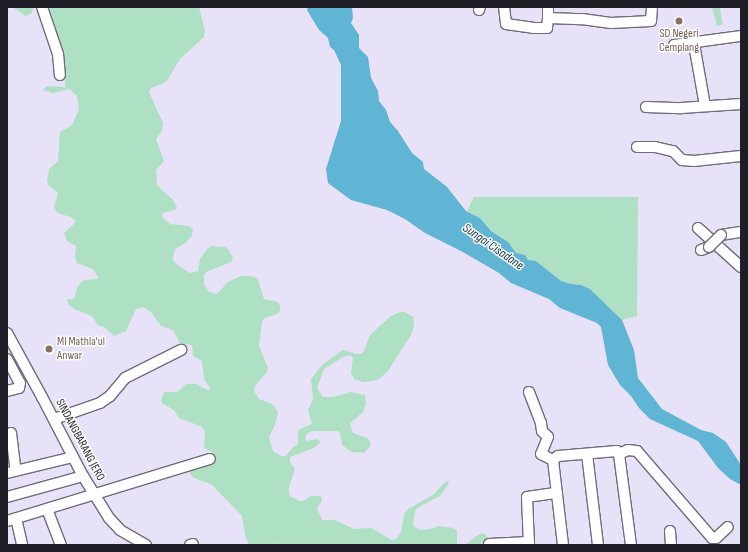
<!DOCTYPE html>
<style>
body{margin:0}
#map{position:relative;width:748px;height:552px;overflow:hidden;background:#e7e2f7;font-family:"Sofia Sans Condensed",sans-serif}
div>[style]{position:absolute}
.green>*{inset:0;background:#aee1c3}
.water>*{inset:0;background:#5fb5d3}
.roads{filter:drop-shadow(1px 0 #706b7e) drop-shadow(-1px 0 #706b7e) drop-shadow(0 1px #706b7e) drop-shadow(0 -1px #706b7e)}
.minor>*{height:10px;margin:-5px;padding:0 5px;transform-origin:5px;border-radius:5px;background:#fff}
.bridges{filter:drop-shadow(1px 0 #706b7e) drop-shadow(-1px 0 #706b7e) drop-shadow(0 1px #706b7e) drop-shadow(0 -1px #706b7e)}
.minor-bridge>*{height:10px;margin:-5px;padding:0 5px;transform-origin:5px;border-radius:5px;background:#fff}
.dots>*{width:11px;height:11px;translate:-50% -50%;box-sizing:border-box;border:2px solid #fff;border-radius:50%}
span{translate:-50% -50%;white-space:nowrap;text-align:center;line-height:1.15;-webkit-text-stroke:3px #fff;paint-order:stroke}
.education-label{font-size:12px;color:#785e54}
.left{translate:0 -50%;text-align:left}
.street-label{font-size:12px;color:#1f1d25}
.water-label{font-size:13px;color:#09333f;font-style:italic}
.frame{position:absolute;inset:0;border:8px solid #1f1d25;pointer-events:none}
</style>
<div id="map">
<div class="green">
<div style="clip-path:polygon(15px 7px,34px 7px,31px 14px,25px 16px,19px 11px,15px 9px)"></div>
<div style="clip-path:polygon(38px 7px,199px 7px,205px 31px,204px 37px,180px 59px,166px 82px,151px 88px,149px 92px,163px 123px,162px 131px,156px 139px,164px 161px,156px 170px,157px 185px,172px 199px,177px 207px,175px 210px,162px 213px,163px 218px,170px 224px,190px 226px,193px 230px,192px 235px,186px 243px,175px 249px,173px 257px,174px 262px,189px 273px,198px 271px,200px 259px,207px 249px,211px 246px,225px 247px,229px 250px,233px 258px,231px 262px,206px 272px,204px 275px,204px 284px,209px 292px,217px 294px,228px 282px,241px 276px,250px 276px,255px 277px,258px 280px,264px 299px,278px 302px,280px 306px,280px 311px,277px 314px,265px 318px,262px 321px,259px 346px,268px 368px,267px 372px,255px 386px,254px 391px,259px 399px,272px 404px,278px 412px,275px 425px,269px 437px,270px 441px,273px 451px,281px 456px,286px 456px,291px 449px,298px 444px,298px 432px,300px 429px,312px 424px,308px 410px,313px 399px,311px 379px,322px 365px,343px 350px,356px 354px,361px 354px,364px 351px,370px 335px,391px 316px,400px 312px,405px 312px,413px 317px,414px 326px,411px 335px,388px 371px,378px 380px,364px 382px,355px 380px,351px 373px,353px 358px,350px 355px,343px 357px,324px 369px,317px 388px,323px 397px,333px 397px,351px 392px,365px 395px,366px 404px,363px 412px,350px 423px,353px 433px,367px 438px,370px 442px,370px 447px,364px 453px,352px 452px,342px 445px,340px 433px,337px 431px,312px 431px,308px 433px,305px 437px,306px 441px,318px 439px,321px 442px,314px 448px,290px 457px,290px 462px,295px 469px,289px 487px,289px 492px,290px 496px,299px 501px,303px 501px,311px 496px,321px 496px,322px 501px,317px 508px,322px 520px,335px 520px,354px 529px,371px 528px,392px 540px,397px 538px,401px 532px,404px 515px,408px 509px,433px 495px,445px 482px,449px 481px,448px 485px,440px 496px,417px 508px,415px 511px,413px 524px,416px 528px,421px 530px,430px 529px,439px 526px,453px 528px,457px 530px,457px 545px,278px 545px,274px 543px,272px 545px,249px 545px,245px 535px,242px 516px,211px 484px,194px 478px,190px 474px,190px 470px,207px 461px,214px 453px,204px 448px,205px 431px,200px 426px,179px 418px,174px 410px,163px 404px,161px 401px,164px 392px,178px 392px,186px 384px,196px 384px,207px 390px,211px 389px,204px 379px,202px 361px,193px 356px,192px 345px,180px 343px,173px 330px,161px 326px,151px 312px,143px 307px,136px 309px,126px 331px,114px 336px,103px 326px,101px 327px,98px 325px,92px 316px,76px 310px,68px 304px,67px 299px,74px 299px,77px 288px,80px 283px,85px 280px,97px 279px,98px 277px,93px 269px,77px 263px,75px 256px,76px 246px,67px 241px,64px 233px,76px 222px,71px 217px,60px 214px,56px 211px,54px 207px,58px 193px,49px 186px,47px 182px,49px 169px,58px 161px,60px 132px,72px 125px,79px 110px,77px 96px,69px 89px,53px 93px,43px 90px,47px 86px,65px 87px,65px 80px)"></div>
<div style="clip-path:polygon(712px 7px,721px 7px,720px 10px,723px 24px,717px 26px)"></div>
<div style="clip-path:polygon(474px 197px,638px 197px,637px 316px,622px 320px,590px 289px,581px 285px,571px 284px,561px 281px,536px 261px,528px 260px,525px 255px,516px 253px,508px 242px,491px 231px,480px 218px,467px 211px)"></div>
<div style="clip-path:polygon(481px 533px,485px 534px,488px 538px,488px 545px,465px 545px)"></div>
</div>
<div class="water">
<div style="clip-path:polygon(308px 7px,352px 7px,353px 18px,351px 23px,359px 35px,359px 48px,368px 57px,371px 78px,378px 91px,379px 101px,386px 110px,390px 122px,398px 131px,412px 153px,423px 162px,424px 169px,447px 187px,466px 211px,480px 218px,491px 231px,508px 242px,516px 253px,525px 255px,528px 260px,536px 261px,561px 281px,571px 284px,581px 285px,590px 289px,622px 320px,634px 350px,638px 378px,662px 409px,701px 430px,713px 433px,726px 442px,741px 465px,741px 485px,730px 479px,718px 468px,698px 441px,650px 419px,639px 408px,631px 396px,620px 385px,608px 365px,601px 327px,597px 323px,560px 308px,549px 299px,511px 283px,499px 273px,461px 251px,425px 233px,405px 219px,387px 210px,351px 200px,328px 183px,326px 169px,341px 121px,341px 65px,334px 50px,330px 47px,328px 38px,319px 30px,307px 10px)"></div>
</div>
<div class="roads">
<div class="minor">
<div style="left:42px;top:7px;width:50px;rotate:71.2deg"></div>
<div style="left:58px;top:54px;width:21px;rotate:85deg"></div>
<div style="left:504px;top:7px;width:17px;rotate:83deg"></div>
<div style="left:506px;top:24px;width:27px;rotate:8deg"></div>
<div style="left:533px;top:28px;width:14px"></div>
<div style="left:547px;top:28px;width:10px;rotate:-84deg"></div>
<div style="left:548px;top:7px;width:11px;rotate:90deg"></div>
<div style="left:548px;top:18px;width:34px;rotate:2deg"></div>
<div style="left:582px;top:19px;width:29px;rotate:8deg"></div>
<div style="left:611px;top:23px;width:40px;rotate:-2.9deg"></div>
<div style="left:651px;top:21px;width:14px;rotate:-86deg"></div>
<div style="left:479px;top:10px;width:3px;rotate:-72deg"></div>
<div style="left:694px;top:44px;width:63px;rotate:79.9deg"></div>
<div style="left:674px;top:45px;width:68px;rotate:-7.7deg"></div>
<div style="left:646px;top:107px;width:35px;rotate:2deg"></div>
<div style="left:681px;top:108px;width:60px;rotate:-3.8deg"></div>
<div style="left:637px;top:147px;width:18px"></div>
<div style="left:655px;top:147px;width:18px;rotate:13deg"></div>
<div style="left:673px;top:151px;width:13px;rotate:45deg"></div>
<div style="left:682px;top:160px;width:12px;rotate:5deg"></div>
<div style="left:694px;top:161px;width:47px;rotate:-6.1deg"></div>
<div style="left:698px;top:228px;width:58px;rotate:42.2deg"></div>
<div style="left:721px;top:235px;width:20px;rotate:-9deg"></div>
<div style="left:701px;top:250px;width:9px;rotate:-21deg"></div>
<div style="left:7px;top:333px;width:73px;rotate:61.3deg"></div>
<div style="left:42px;top:397px;width:89px;rotate:62.6deg"></div>
<div style="left:83px;top:476px;width:49px;rotate:58.2deg"></div>
<div style="left:109px;top:518px;width:16px;rotate:47deg"></div>
<div style="left:120px;top:530px;width:30px;rotate:30deg"></div>
<div style="left:7px;top:359px;width:27px;rotate:62deg"></div>
<div style="left:20px;top:383px;width:5px;rotate:101deg"></div>
<div style="left:19px;top:388px;width:12px;rotate:166deg"></div>
<div style="left:529px;top:392px;width:33px;rotate:69deg"></div>
<div style="left:541px;top:423px;width:8px;rotate:83deg"></div>
<div style="left:542px;top:431px;width:8px;rotate:45deg"></div>
<div style="left:548px;top:437px;width:18px;rotate:112deg"></div>
<div style="left:541px;top:454px;width:13px;rotate:27deg"></div>
<div style="left:54px;top:419px;width:49px;rotate:-19.2deg"></div>
<div style="left:100px;top:403px;width:12px;rotate:-35deg"></div>
<div style="left:110px;top:396px;width:23px;rotate:-50deg"></div>
<div style="left:125px;top:378px;width:63px;rotate:-26.6deg"></div>
<div style="left:11px;top:433px;width:38px;rotate:83deg"></div>
<div style="left:587px;top:454px;width:92px;rotate:83.1deg"></div>
<div style="left:619px;top:454px;width:10px;rotate:-24deg"></div>
<div style="left:628px;top:450px;width:9px;rotate:6deg"></div>
<div style="left:637px;top:451px;width:115px;rotate:49.2deg"></div>
<div style="left:712px;top:538px;width:4px"></div>
<div style="left:716px;top:538px;width:16px;rotate:-43deg"></div>
<div style="left:619px;top:454px;width:92px;rotate:82.5deg"></div>
<div style="left:553px;top:460px;width:86px;rotate:83.3deg"></div>
<div style="left:553px;top:460px;width:6px;rotate:-39deg"></div>
<div style="left:558px;top:456px;width:59px;rotate:-4.8deg"></div>
<div style="left:617px;top:451px;width:4px;rotate:56deg"></div>
<div style="left:7px;top:473px;width:68px;rotate:-13.6deg"></div>
<div style="left:7px;top:497px;width:79px;rotate:-15.4deg"></div>
<div style="left:47px;top:509px;width:39px;rotate:69deg"></div>
<div style="left:16px;top:518px;width:28px;rotate:77deg"></div>
<div style="left:7px;top:521px;width:212px;rotate:-17deg"></div>
<div style="left:670px;top:531px;width:14px;rotate:86deg"></div>
<div style="left:489px;top:544px;width:40px;rotate:-2.9deg"></div>
<div style="left:190px;top:545px;width:3px;rotate:-18deg"></div>
<div style="left:529px;top:545px;width:48px;rotate:-92.4deg"></div>
<div style="left:527px;top:497px;width:30px;rotate:-8deg"></div>
</div>
</div>
<div class="bridges">
<div class="minor-bridge">
<div style="left:709px;top:247px;width:17px;rotate:-45deg"></div>
</div>
</div>
<div class="dots">
<div style="left:679px;top:21px;background:#8d6e63"></div>
<div style="left:49px;top:349px;background:#8d6e63"></div>
</div>
<div class="education-label">
<span style="left:679px;top:41px">SD Negeri<br>Cemplang</span>
<span class="left" style="left:57px;top:349px">MI Mathla'ul<br>Anwar</span>
</div>
<div class="street-label">
<span style="left:80px;top:440px;rotate:62deg">SINDANGBARANG JERO</span>
</div>
<div class="water-label">
<span style="left:493px;top:247px;rotate:35deg">Sungai Cisadane</span>
</div>
<div class="frame"></div>
</div>
